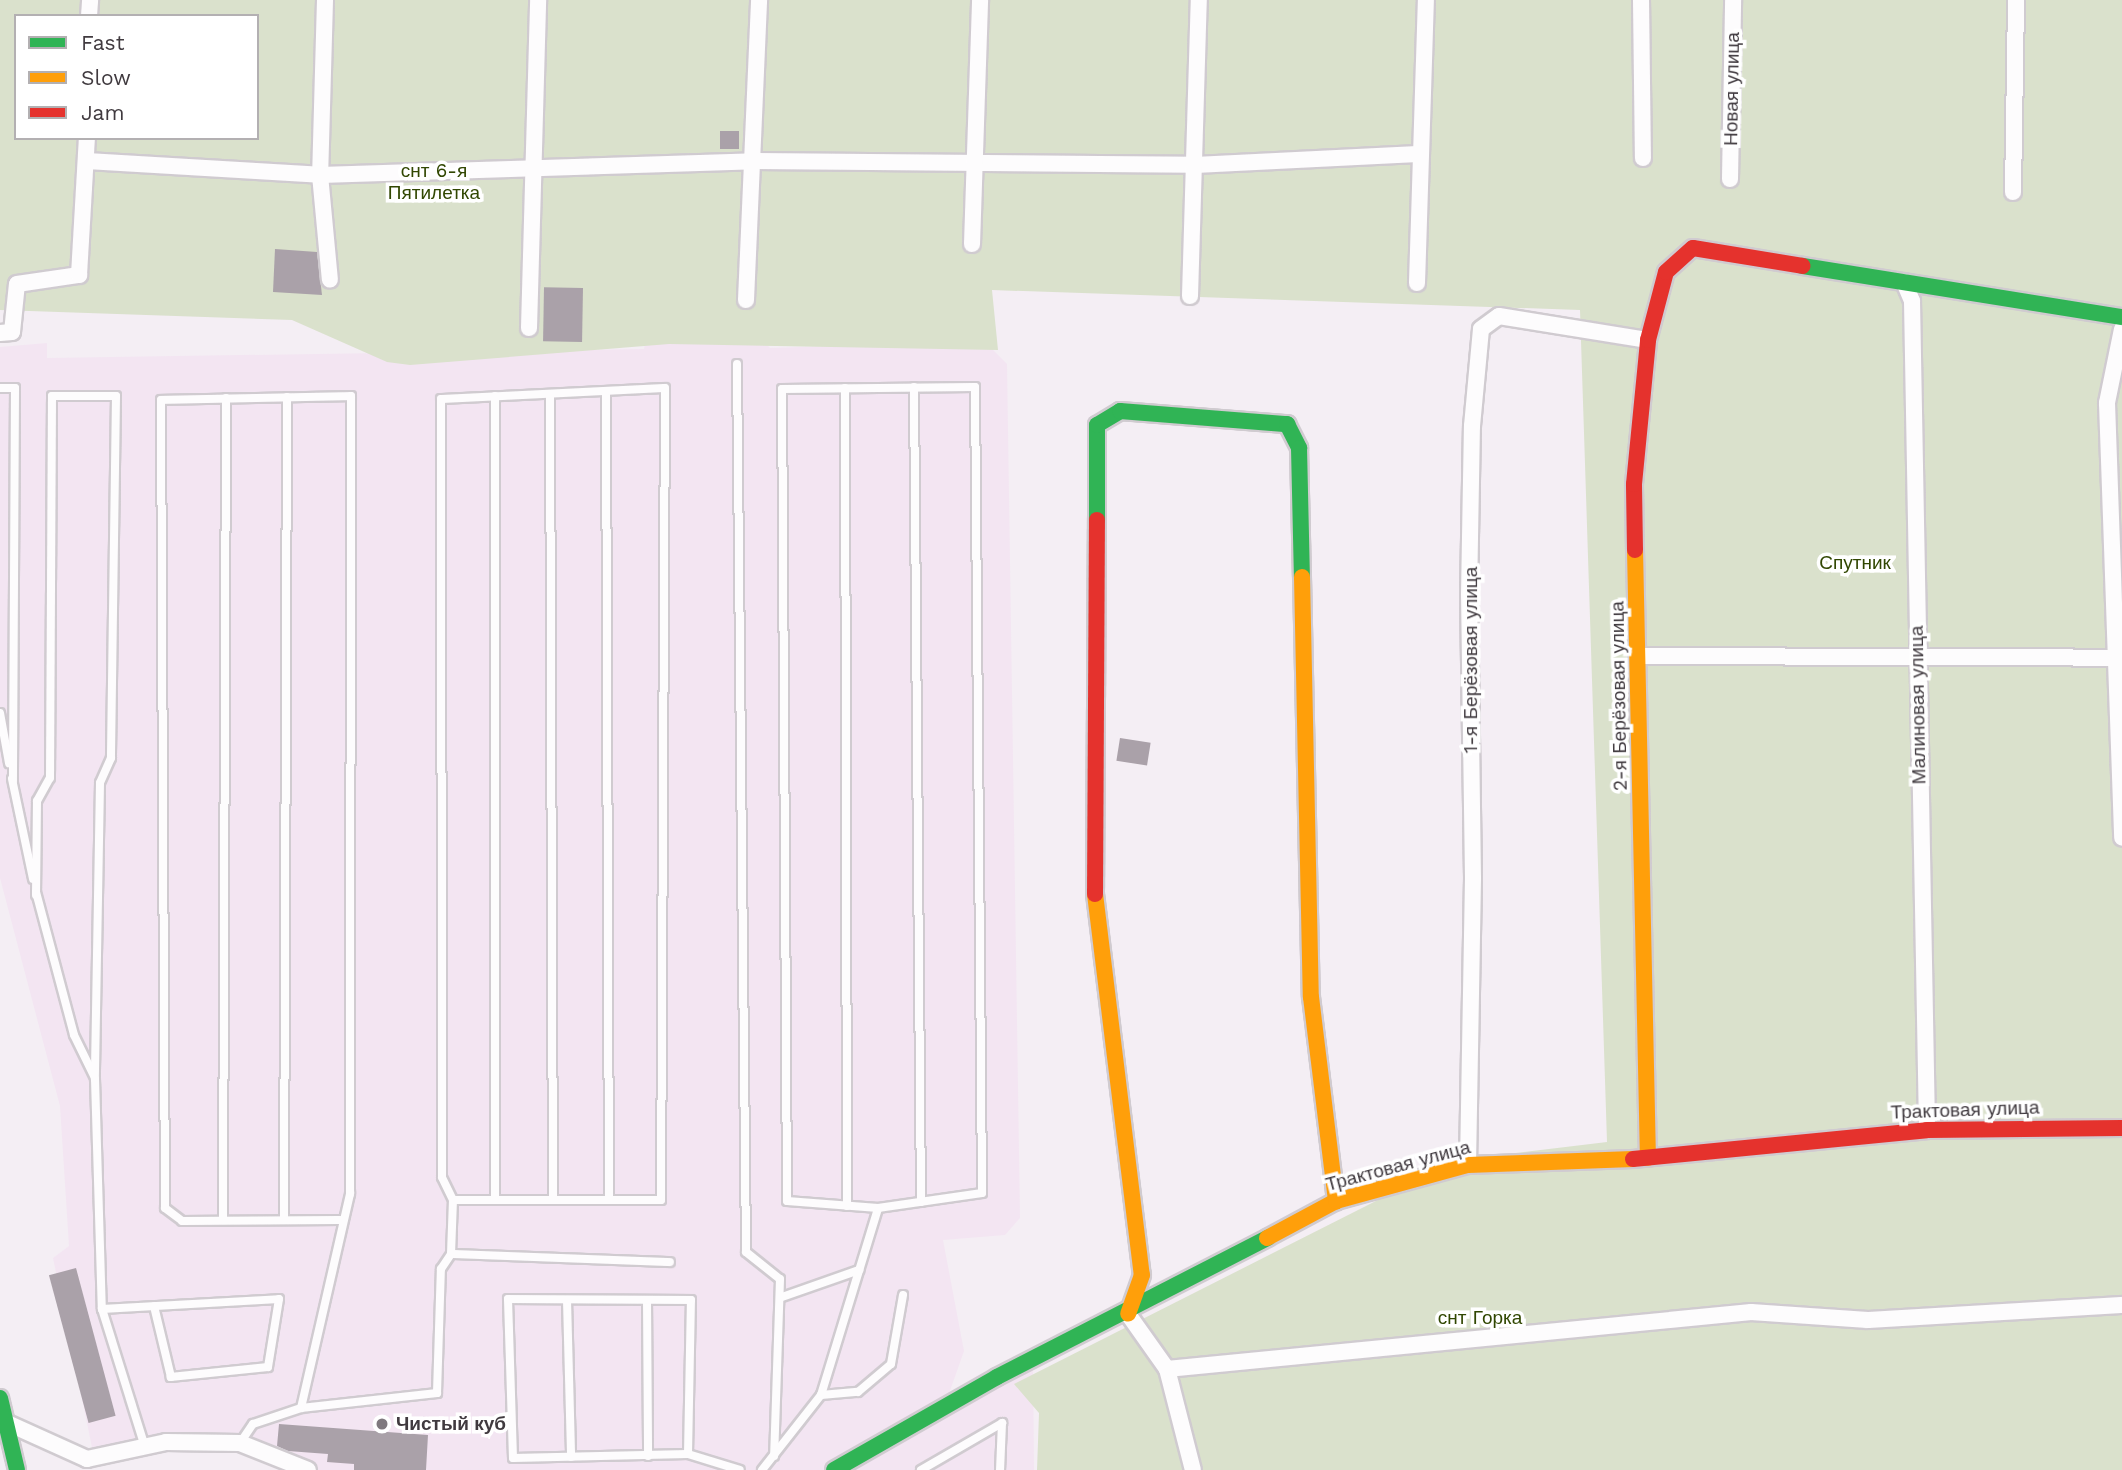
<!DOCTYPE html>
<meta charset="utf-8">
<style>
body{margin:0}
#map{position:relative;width:2122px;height:1470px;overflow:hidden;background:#f4eef4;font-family:"Work Sans",sans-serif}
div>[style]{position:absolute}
.built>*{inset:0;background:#f3e5f2}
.green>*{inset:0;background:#dae1cc}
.building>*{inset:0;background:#aaa1a9;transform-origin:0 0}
.roads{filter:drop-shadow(2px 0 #d0cbd0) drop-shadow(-2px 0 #d0cbd0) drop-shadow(0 2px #d0cbd0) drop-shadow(0 -2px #d0cbd0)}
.lane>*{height:8px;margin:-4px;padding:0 4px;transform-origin:4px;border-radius:4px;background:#fdfcfd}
.street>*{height:16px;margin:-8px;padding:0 8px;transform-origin:8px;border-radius:8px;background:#fdfcfd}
.fast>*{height:16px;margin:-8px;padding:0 8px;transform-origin:8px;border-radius:8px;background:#30b455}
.slow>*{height:16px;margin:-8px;padding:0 8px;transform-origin:8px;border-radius:8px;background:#ff9f0a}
.jam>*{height:16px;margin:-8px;padding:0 8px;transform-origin:8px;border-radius:8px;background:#e5322d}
.dots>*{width:19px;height:19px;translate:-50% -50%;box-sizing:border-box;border:4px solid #fff;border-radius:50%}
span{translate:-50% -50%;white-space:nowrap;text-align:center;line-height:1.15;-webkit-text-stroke:7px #fff;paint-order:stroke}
.street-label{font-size:19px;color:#403a3f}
.park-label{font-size:19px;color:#314702}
.poi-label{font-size:19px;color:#403a3f;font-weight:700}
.left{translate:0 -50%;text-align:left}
.legend{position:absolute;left:14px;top:14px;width:245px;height:126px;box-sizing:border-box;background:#fff;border:2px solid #b3b0b2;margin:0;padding:9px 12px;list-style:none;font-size:21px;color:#403a3f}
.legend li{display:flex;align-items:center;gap:14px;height:35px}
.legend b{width:35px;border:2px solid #b3b0b2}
</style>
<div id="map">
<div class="built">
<div style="clip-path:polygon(749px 326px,770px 348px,984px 341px,1007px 364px,1020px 1218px,1005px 1235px,943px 1240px,964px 1351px,945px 1405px,1033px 1359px,1034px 1470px,308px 1470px,240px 1443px,166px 1442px,94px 1457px,53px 1258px,69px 1246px,60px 1106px,0 878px,0 347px,47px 343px,47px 358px,644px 349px,646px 338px)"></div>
</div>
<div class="green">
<div style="clip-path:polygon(evenodd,0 0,2122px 0,2122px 1470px,1037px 1470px,1039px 1413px,1014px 1384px,1457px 1160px,1607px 1142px,1580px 310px,992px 290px,998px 350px,669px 344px,410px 365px,387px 362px,292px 320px,0 310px,0 0,16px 16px,257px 16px,257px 138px,16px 138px,16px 16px)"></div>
</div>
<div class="building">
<div style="left:720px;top:131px;width:19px;height:18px"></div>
<div style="clip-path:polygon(275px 249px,317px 252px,322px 295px,273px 292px)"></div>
<div style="left:583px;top:288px;width:54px;height:39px;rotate:91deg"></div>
<div style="left:1120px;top:738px;width:31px;height:23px;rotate:9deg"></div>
<div style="left:76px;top:1268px;width:153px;height:28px;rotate:75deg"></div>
<div style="clip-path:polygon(279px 1424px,428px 1435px,426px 1470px,354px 1470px,354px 1464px,327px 1462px,328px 1454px,288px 1451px,277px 1446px)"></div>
</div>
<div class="roads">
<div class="lane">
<div style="left:737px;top:364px;width:888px;rotate:89.42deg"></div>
<div style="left:746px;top:1252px;width:43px;rotate:38.5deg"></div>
<div style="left:780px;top:1279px;width:177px;rotate:91.9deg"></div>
<div style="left:914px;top:387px;width:815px;rotate:89.51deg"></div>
<div style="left:975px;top:387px;width:806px;rotate:89.5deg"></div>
<div style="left:982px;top:1193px;width:105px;rotate:171.8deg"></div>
<div style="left:878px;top:1208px;width:91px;rotate:-175.6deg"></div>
<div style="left:787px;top:1201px;width:812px;rotate:-90.35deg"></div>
<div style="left:782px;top:389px;width:193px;rotate:-0.6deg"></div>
<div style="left:0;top:388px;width:15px"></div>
<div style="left:15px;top:388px;width:393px;rotate:90.3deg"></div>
<div style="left:845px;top:388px;width:818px;rotate:89.86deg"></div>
<div style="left:606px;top:391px;width:809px;rotate:89.79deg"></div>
<div style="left:550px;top:394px;width:806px;rotate:89.79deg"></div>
<div style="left:495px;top:396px;width:804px;rotate:90deg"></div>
<div style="left:0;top:713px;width:51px;rotate:79.8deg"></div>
<div style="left:12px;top:779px;width:102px;rotate:78.1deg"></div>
<div style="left:36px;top:892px;width:148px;rotate:75.1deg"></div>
<div style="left:74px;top:1035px;width:46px;rotate:64deg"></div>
<div style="left:36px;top:895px;width:94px;rotate:-89.4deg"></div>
<div style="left:37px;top:801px;width:26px;rotate:-61deg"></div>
<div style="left:50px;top:778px;width:382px;rotate:-89.7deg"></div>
<div style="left:52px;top:396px;width:64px"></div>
<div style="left:116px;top:396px;width:362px;rotate:90.8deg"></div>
<div style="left:111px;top:758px;width:27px;rotate:114deg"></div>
<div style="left:100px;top:783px;width:296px;rotate:91deg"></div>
<div style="left:95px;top:1079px;width:230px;rotate:88.3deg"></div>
<div style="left:102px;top:1309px;width:145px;rotate:72.7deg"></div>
<div style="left:223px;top:1220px;width:822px;rotate:-89.79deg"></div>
<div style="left:284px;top:1220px;width:823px;rotate:-89.79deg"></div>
<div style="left:451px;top:1254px;width:219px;rotate:2.1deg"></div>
<div style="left:782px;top:1297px;width:82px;rotate:-19.3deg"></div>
<div style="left:567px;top:1300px;width:157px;rotate:88.5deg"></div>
<div style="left:647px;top:1300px;width:156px;rotate:89.6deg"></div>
<div style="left:102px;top:1309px;width:177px;rotate:-3.2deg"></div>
<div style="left:279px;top:1299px;width:69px;rotate:99.2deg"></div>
<div style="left:268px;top:1367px;width:98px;rotate:174.1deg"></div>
<div style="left:171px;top:1377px;width:73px;rotate:-103.5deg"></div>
<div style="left:821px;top:1395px;width:37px;rotate:-5deg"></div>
<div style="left:858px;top:1392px;width:43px;rotate:-40.3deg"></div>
<div style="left:891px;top:1364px;width:70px;rotate:-80.1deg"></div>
<div style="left:301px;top:1408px;width:137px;rotate:-6.3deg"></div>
<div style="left:437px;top:1393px;width:124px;rotate:-88.2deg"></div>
<div style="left:441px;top:1269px;width:18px;rotate:-56deg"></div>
<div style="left:451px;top:1254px;width:54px;rotate:-87.9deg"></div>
<div style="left:453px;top:1200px;width:25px;rotate:-116deg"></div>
<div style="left:442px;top:1177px;width:778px;rotate:-90.07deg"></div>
<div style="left:441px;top:399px;width:224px;rotate:-2.8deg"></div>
<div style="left:665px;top:388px;width:812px;rotate:90.28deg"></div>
<div style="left:661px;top:1200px;width:208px;rotate:180deg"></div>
<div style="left:240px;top:1443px;width:23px;rotate:-56deg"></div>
<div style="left:253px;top:1424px;width:51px;rotate:-18.4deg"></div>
<div style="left:301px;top:1408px;width:220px;rotate:-77.1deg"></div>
<div style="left:350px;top:1194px;width:798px;rotate:-89.93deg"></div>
<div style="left:351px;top:396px;width:190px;rotate:178.8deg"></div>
<div style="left:161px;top:400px;width:808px;rotate:89.72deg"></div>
<div style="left:165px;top:1208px;width:21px;rotate:37deg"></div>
<div style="left:182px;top:1221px;width:158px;rotate:-0.4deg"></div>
<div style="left:688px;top:1454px;width:154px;rotate:-88.9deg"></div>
<div style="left:691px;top:1300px;width:183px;rotate:-179.7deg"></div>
<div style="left:508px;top:1299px;width:159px;rotate:88.2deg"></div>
<div style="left:513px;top:1458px;width:175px;rotate:-1.3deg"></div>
<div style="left:688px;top:1454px;width:54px;rotate:17.1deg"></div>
<div style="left:762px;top:1470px;width:95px;rotate:-51.8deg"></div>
<div style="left:821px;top:1395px;width:195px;rotate:-73deg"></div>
<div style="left:921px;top:1470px;width:94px;rotate:-30.1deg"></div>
<div style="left:1002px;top:1423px;width:47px;rotate:92.4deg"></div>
</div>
<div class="street">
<div style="left:325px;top:0;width:175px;rotate:91.6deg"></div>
<div style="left:320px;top:175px;width:105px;rotate:84.6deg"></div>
<div style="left:1641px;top:0;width:158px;rotate:89.3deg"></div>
<div style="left:89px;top:16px;width:16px;rotate:-86deg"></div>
<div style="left:87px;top:161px;width:233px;rotate:3.4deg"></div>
<div style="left:320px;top:175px;width:435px;rotate:-1.8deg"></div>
<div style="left:755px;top:161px;width:440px;rotate:0.5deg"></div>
<div style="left:1195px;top:165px;width:223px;rotate:-2.8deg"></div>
<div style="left:1730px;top:179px;width:179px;rotate:-89deg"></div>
<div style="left:2013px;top:192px;width:192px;rotate:-89.1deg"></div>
<div style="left:972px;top:244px;width:244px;rotate:-88.1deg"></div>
<div style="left:1904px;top:282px;width:21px;rotate:67deg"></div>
<div style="left:1912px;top:301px;width:829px;rotate:88.96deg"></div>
<div style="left:1417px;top:283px;width:283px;rotate:-88.2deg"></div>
<div style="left:1190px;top:296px;width:296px;rotate:-88.3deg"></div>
<div style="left:746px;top:300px;width:300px;rotate:-87.5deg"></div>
<div style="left:529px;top:328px;width:328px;rotate:-88.4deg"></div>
<div style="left:2122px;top:329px;width:76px;rotate:101.5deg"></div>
<div style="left:2107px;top:403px;width:435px;rotate:88deg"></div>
<div style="left:0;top:333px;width:12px;rotate:-5deg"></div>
<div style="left:12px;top:332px;width:48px;rotate:-84.1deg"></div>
<div style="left:17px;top:284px;width:63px;rotate:-8.3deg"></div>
<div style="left:79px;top:275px;width:137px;rotate:-86.7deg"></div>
<div style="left:1640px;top:656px;width:482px;rotate:0.2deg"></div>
<div style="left:1468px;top:1165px;width:287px;rotate:-89deg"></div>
<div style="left:1473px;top:878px;width:283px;rotate:-90.8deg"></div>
<div style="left:1469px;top:595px;width:169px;rotate:-89deg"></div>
<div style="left:1472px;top:426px;width:97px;rotate:-84.7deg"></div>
<div style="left:1481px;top:329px;width:22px;rotate:-36deg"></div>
<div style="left:1499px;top:316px;width:151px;rotate:9.2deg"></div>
<div style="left:1128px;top:1314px;width:67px;rotate:54.7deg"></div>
<div style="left:1167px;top:1369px;width:104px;rotate:75.6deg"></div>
<div style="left:1167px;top:1369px;width:587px;rotate:-5.57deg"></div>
<div style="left:1751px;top:1312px;width:117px;rotate:3.9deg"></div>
<div style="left:1868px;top:1320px;width:254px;rotate:-3.4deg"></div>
<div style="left:5px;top:1422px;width:90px;rotate:24.3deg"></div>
<div style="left:87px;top:1459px;width:81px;rotate:-12.1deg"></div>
<div style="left:166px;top:1442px;width:74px;rotate:0.8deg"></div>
<div style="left:240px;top:1443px;width:73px;rotate:21.7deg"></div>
</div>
<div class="fast">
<div style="left:1803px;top:266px;width:323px;rotate:9.1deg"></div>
<div style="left:1097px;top:520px;width:95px;rotate:-90deg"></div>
<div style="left:1097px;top:425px;width:27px;rotate:-31deg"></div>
<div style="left:1120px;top:411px;width:168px;rotate:4.5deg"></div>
<div style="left:1287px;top:424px;width:27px;rotate:63deg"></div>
<div style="left:1299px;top:448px;width:129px;rotate:88.7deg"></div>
<div style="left:0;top:1398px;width:74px;rotate:76.7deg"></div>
<div style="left:834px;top:1470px;width:188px;rotate:-29.7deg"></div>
<div style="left:997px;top:1377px;width:304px;rotate:-27.2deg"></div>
</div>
<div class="slow">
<div style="left:1635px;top:550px;width:608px;rotate:88.78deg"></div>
<div style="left:1302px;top:577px;width:420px;rotate:88.8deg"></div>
<div style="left:1311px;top:997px;width:206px;rotate:83deg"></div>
<div style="left:1095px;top:894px;width:384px;rotate:83deg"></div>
<div style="left:1142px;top:1275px;width:41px;rotate:109.7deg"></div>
<div style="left:1267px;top:1238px;width:78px;rotate:-28.2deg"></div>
<div style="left:1336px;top:1201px;width:137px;rotate:-15.3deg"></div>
<div style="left:1468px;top:1165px;width:165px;rotate:-2.1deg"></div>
</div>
<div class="jam">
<div style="left:1635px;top:550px;width:66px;rotate:-90.9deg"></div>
<div style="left:1634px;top:484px;width:145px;rotate:-84.4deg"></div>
<div style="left:1648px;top:340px;width:70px;rotate:-75.2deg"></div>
<div style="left:1666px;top:272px;width:36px;rotate:-42deg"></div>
<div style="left:1693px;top:248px;width:111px;rotate:9.3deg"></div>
<div style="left:1095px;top:894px;width:374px;rotate:-89.7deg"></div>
<div style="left:1633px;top:1159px;width:295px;rotate:-5.6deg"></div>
<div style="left:1927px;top:1130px;width:195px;rotate:-0.6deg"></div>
</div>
</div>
<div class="dots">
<div style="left:382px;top:1424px;background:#7f797e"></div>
</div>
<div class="street-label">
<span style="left:1732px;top:89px;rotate:-89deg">Новая улица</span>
<span style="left:1471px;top:660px;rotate:-90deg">1-я Берёзовая улица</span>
<span style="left:1619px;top:696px;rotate:-91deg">2-я Берёзовая улица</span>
<span style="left:1918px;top:705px;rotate:-91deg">Малиновая улица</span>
<span style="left:1965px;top:1110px;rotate:-2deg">Трактовая улица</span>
<span style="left:1398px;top:1166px;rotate:-15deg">Трактовая улица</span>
</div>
<div class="park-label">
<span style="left:434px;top:182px">снт 6-я<br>Пятилетка</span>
<span style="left:1855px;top:563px">Спутник</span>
<span style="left:1480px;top:1318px">снт Горка</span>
</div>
<div class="poi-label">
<span class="left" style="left:396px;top:1424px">Чистый куб</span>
</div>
<ul class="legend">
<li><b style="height:9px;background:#30b455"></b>Fast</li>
<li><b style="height:9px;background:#ff9f0a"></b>Slow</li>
<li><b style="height:9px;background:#e5322d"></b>Jam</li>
</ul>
</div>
